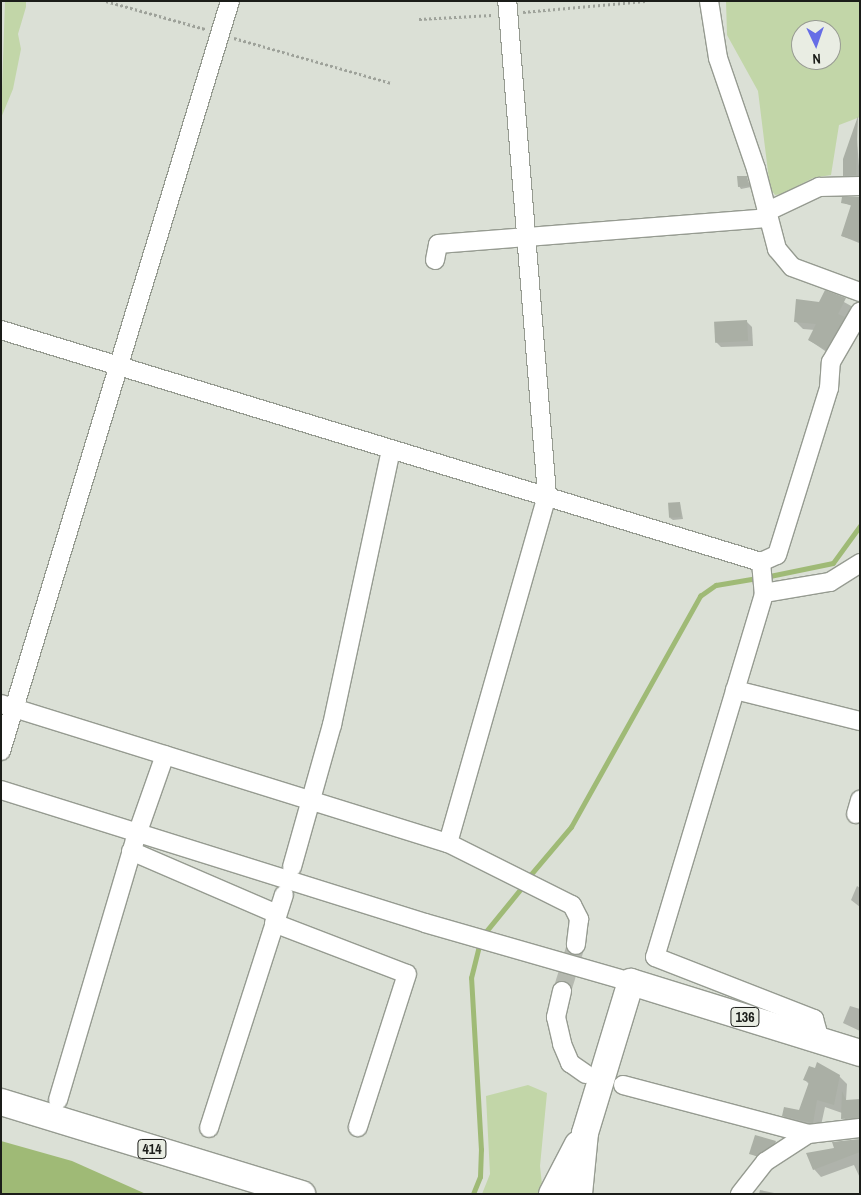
<!DOCTYPE html>
<style>
body{margin:0}
#map{position:relative;width:861px;height:1195px;overflow:hidden;background:#dbe0d6;font-family:"Archivo Narrow",sans-serif}
div>[style]{position:absolute}
.green>*{inset:0;background:#c2d6a8}
.water>*{inset:0;background:#9fba76}
.shadow>*{inset:0;background:#0003}
.stream>*{height:4.5px;margin:-2.25px;padding:0 2.25px;transform-origin:2.25px;border-radius:2.25px;background:#9fba76}
.building>*{inset:0;background:#aaafa5;transform-origin:0 0}
.minor-tunnel>*{height:18px;margin-top:-9px;transform-origin:0;background:repeating-linear-gradient(90deg,#b5b9b0 0 18px,transparent 0 27px)}
.path>*{height:2.5px;margin-top:-1.25px;transform-origin:0;background:repeating-linear-gradient(90deg,#9ea29a 0 2.5px,transparent 0 5px)}
.roads{filter:drop-shadow(1px 0 #969b91) drop-shadow(-1px 0 #969b91) drop-shadow(0 1px #969b91) drop-shadow(0 -1px #969b91)}
.minor>*{height:18px;margin:-9px;padding:0 9px;transform-origin:9px;border-radius:9px;background:#fff}
.highway>*{height:26px;margin:-13px;padding:0 13px;transform-origin:13px;border-radius:13px;background:#fff}
span{translate:-50% -50%;white-space:nowrap;text-align:center;line-height:1.15;-webkit-text-stroke:4.5px #e9ede3;paint-order:stroke}
.shield-label span{padding:1px 4px;background:#e9ede3;border:1px solid;border-radius:4px;-webkit-text-stroke-width:0}
.shield-label{font-size:14px;color:#1b1d19;font-weight:700}
.frame{position:absolute;inset:0;border:2px solid #1b1d19;pointer-events:none}
.north{position:absolute;left:791px;top:20px;width:50px;height:50px;box-sizing:border-box;background:#e9ede3;border:1px solid #979a92;border-radius:50%;rotate:177deg;font-size:14px;font-weight:700;line-height:20px;text-align:center;color:#1b1d19}
.north::after{content:'';display:block;margin:auto;width:18px;height:22px;background:#666de6;clip-path:polygon(50% 0,100% 100%,50% 72%,0 100%)}
</style>
<div id="map">
<div class="green">
<div style="clip-path:polygon(5px 1px,26px 1px,26px 7px,18px 34px,21px 49px,13px 89px,1px 118px)"></div>
<div style="clip-path:polygon(evenodd,726px 1px,860px 1px,860px 117px,839px 125px,831px 175px,813px 178px,782px 194px,775px 195px,770px 188px,758px 91px,727px 35px,726px 1px,801px 30px,831px 30px,831px 60px,801px 60px,801px 30px)"></div>
<div style="clip-path:polygon(528px 1085px,547px 1093px,540px 1166px,543px 1194px,482px 1194px,490px 1174px,486px 1096px)"></div>
</div>
<div class="water">
<div style="clip-path:polygon(1px 1141px,72px 1161px,146px 1194px,1px 1194px)"></div>
</div>
<div class="shadow">
<div style="clip-path:polygon(856px 125px,860px 180px,849px 180px,844px 175px)"></div>
<div style="clip-path:polygon(746px 177px,751px 187px,741px 189px,739px 186px)"></div>
<div style="clip-path:polygon(859px 200px,859px 243px,842px 236px,852px 206px,842px 202px)"></div>
<div style="clip-path:polygon(826px 292px,853px 307px,834px 357px,809px 340px,815px 330px,803px 329px,795px 321px,819px 303px)"></div>
<div style="clip-path:polygon(746px 321px,752px 327px,753px 346px,721px 347px,716px 342px)"></div>
<div style="clip-path:polygon(680px 503px,683px 519px,673px 520px,670px 518px)"></div>
<div style="clip-path:polygon(857px 886px,860px 888px,860px 907px,851px 900px)"></div>
<div style="clip-path:polygon(850px 1006px,860px 1009px,860px 1031px,843px 1023px)"></div>
<div style="clip-path:polygon(839px 1076px,847px 1084px,846px 1101px,860px 1100px,860px 1125px,848px 1124px,842px 1113px,825px 1107px,820px 1130px,791px 1124px,783px 1116px,800px 1111px,810px 1085px,805px 1080px)"></div>
<div style="clip-path:polygon(860px 1140px,860px 1178px,854px 1165px,821px 1177px,814px 1169px,835px 1149px)"></div>
<div style="clip-path:polygon(775px 1142px,780px 1147px,762px 1160px,751px 1153px)"></div>
<div style="clip-path:polygon(760px 1190px,779px 1194px,759px 1194px)"></div>
</div>
<div class="stream">
<div style="left:765px;top:577px;width:69px;rotate:-11.6deg"></div>
<div style="left:833px;top:563px;width:46px;rotate:-53.9deg"></div>
<div style="left:527px;top:879px;width:68px;rotate:-49.8deg"></div>
<div style="left:571px;top:827px;width:265px;rotate:-60.8deg"></div>
<div style="left:700px;top:596px;width:19px;rotate:-35deg"></div>
<div style="left:716px;top:585px;width:43px;rotate:-9.5deg"></div>
<div style="left:484px;top:934px;width:62px;rotate:-50.9deg"></div>
<div style="left:473px;top:1194px;width:18px;rotate:-68deg"></div>
<div style="left:480px;top:1177px;width:27px;rotate:-88deg"></div>
<div style="left:481px;top:1150px;width:172px;rotate:-93.3deg"></div>
<div style="left:471px;top:978px;width:36px;rotate:-76deg"></div>
</div>
<div class="building">
<div style="clip-path:polygon(858px 116px,856px 175px,843px 176px,843px 159px)"></div>
<div style="clip-path:polygon(737px 176px,747px 176px,749px 186px,738px 187px)"></div>
<div style="clip-path:polygon(842px 197px,860px 197px,860px 242px,841px 236px,851px 205px,841px 203px)"></div>
<div style="clip-path:polygon(825px 290px,846px 298px,838px 314px,845px 317px,826px 350px,808px 340px,816px 324px,794px 322px,796px 299px,819px 302px)"></div>
<div style="left:747px;top:320px;width:21px;height:33px;rotate:87deg"></div>
<div style="left:680px;top:502px;width:15px;height:12px;rotate:86deg"></div>
<div style="clip-path:polygon(817px 1062px,840px 1075px,834px 1105px,817px 1100px,813px 1123px,782px 1116px,784px 1107px,799px 1110px,809px 1082px,803px 1080px,809px 1066px,815px 1068px)"></div>
<div style="clip-path:polygon(842px 1091px,846px 1100px,860px 1099px,860px 1118px,841px 1119px)"></div>
<div style="clip-path:polygon(755px 1135px,776px 1141px,775px 1143px,756px 1156px,749px 1154px)"></div>
<div style="clip-path:polygon(860px 1139px,860px 1152px,813px 1170px,806px 1153px,834px 1148px,832px 1142px)"></div>
</div>
<div class="minor-tunnel">
<div style="left:562px;top:991px;width:48px;rotate:-73.1deg"></div>
</div>
<div class="path">
<div style="left:106px;top:1px;width:103px;rotate:15.8deg"></div>
<div style="left:523px;top:12px;width:123px;rotate:-5.1deg"></div>
<div style="left:419px;top:19px;width:73px;rotate:-3.1deg"></div>
<div style="left:234px;top:38px;width:163px;rotate:16deg"></div>
</div>
<div class="roads">
<div class="minor">
<div style="left:709px;top:1px;width:58px;rotate:81deg"></div>
<div style="left:718px;top:58px;width:117px;rotate:71.1deg"></div>
<div style="left:756px;top:169px;width:83px;rotate:75.3deg"></div>
<div style="left:777px;top:249px;width:23px;rotate:50deg"></div>
<div style="left:792px;top:267px;width:72px;rotate:20.2deg"></div>
<div style="left:766px;top:212px;width:59px;rotate:-25.3deg"></div>
<div style="left:819px;top:187px;width:41px;rotate:-1.4deg"></div>
<div style="left:435px;top:260px;width:16px;rotate:-79deg"></div>
<div style="left:438px;top:244px;width:330px;rotate:-4.5deg"></div>
<div style="left:1px;top:330px;width:795px;rotate:16.98deg"></div>
<div style="left:761px;top:562px;width:32px;rotate:85deg"></div>
<div style="left:764px;top:594px;width:379px;rotate:106.7deg"></div>
<div style="left:655px;top:957px;width:171px;rotate:21.3deg"></div>
<div style="left:814px;top:1019px;width:22px;rotate:74deg"></div>
<div style="left:761px;top:562px;width:17px;rotate:-24deg"></div>
<div style="left:777px;top:555px;width:175px;rotate:-72.7deg"></div>
<div style="left:829px;top:388px;width:26px;rotate:-86deg"></div>
<div style="left:831px;top:362px;width:58px;rotate:-59.9deg"></div>
<div style="left:764px;top:593px;width:67px;rotate:-9.5deg"></div>
<div style="left:830px;top:582px;width:36px;rotate:-32deg"></div>
<div style="left:735px;top:690px;width:129px;rotate:13.9deg"></div>
<div style="left:1px;top:704px;width:468px;rotate:17.3deg"></div>
<div style="left:448px;top:843px;width:139px;rotate:26.6deg"></div>
<div style="left:572px;top:905px;width:16px;rotate:63deg"></div>
<div style="left:579px;top:919px;width:26px;rotate:97deg"></div>
<div style="left:1px;top:751px;width:784px;rotate:-73.02deg"></div>
<div style="left:1px;top:790px;width:444px;rotate:17.4deg"></div>
<div style="left:425px;top:923px;width:214px;rotate:16deg"></div>
<div style="left:856px;top:814px;width:15px;rotate:-74deg"></div>
<div style="left:448px;top:843px;width:362px;rotate:-74.1deg"></div>
<div style="left:547px;top:495px;width:496px;rotate:-94.6deg"></div>
<div style="left:131px;top:851px;width:159px;rotate:23.3deg"></div>
<div style="left:292px;top:867px;width:148px;rotate:-74.3deg"></div>
<div style="left:332px;top:725px;width:281px;rotate:-77.9deg"></div>
<div style="left:274px;top:923px;width:142px;rotate:21deg"></div>
<div style="left:407px;top:974px;width:161px;rotate:107.8deg"></div>
<div style="left:562px;top:991px;width:27px;rotate:103deg"></div>
<div style="left:556px;top:1017px;width:28px;rotate:77deg"></div>
<div style="left:562px;top:1044px;width:21px;rotate:67deg"></div>
<div style="left:570px;top:1063px;width:19px;rotate:35deg"></div>
<div style="left:623px;top:1085px;width:191px;rotate:14.8deg"></div>
<div style="left:808px;top:1134px;width:52px;rotate:-6.6deg"></div>
<div style="left:58px;top:1100px;width:271px;rotate:-73.5deg"></div>
<div style="left:135px;top:840px;width:90px;rotate:-70.6deg"></div>
<div style="left:209px;top:1128px;width:245px;rotate:-72.2deg"></div>
<div style="left:740px;top:1194px;width:41px;rotate:-52deg"></div>
<div style="left:765px;top:1162px;width:51px;rotate:-33.1deg"></div>
</div>
<div class="highway">
<div style="left:1px;top:1102px;width:315px;rotate:17deg"></div>
<div style="left:552px;top:1194px;width:56px;rotate:-62.5deg"></div>
<div style="left:579px;top:1194px;width:61px;rotate:-84.4deg"></div>
<div style="left:585px;top:1133px;width:158px;rotate:-73.1deg"></div>
<div style="left:631px;top:982px;width:240px;rotate:17.2deg"></div>
</div>
</div>
<div class="shield-label">
<span style="left:745px;top:1017px">136</span>
<span style="left:152px;top:1149px">414</span>
</div>
<div class="frame"></div>
<div class="north">N</div>
</div>
